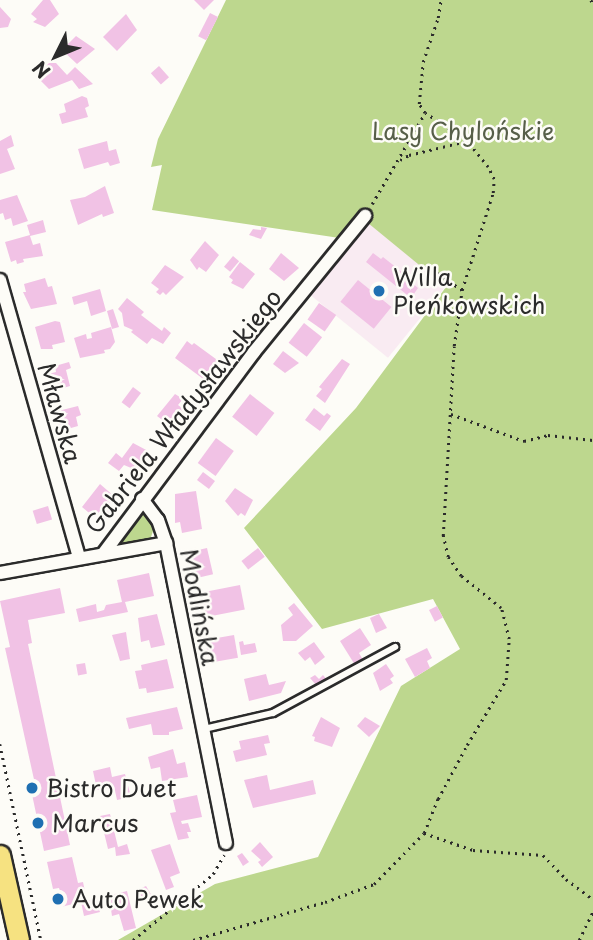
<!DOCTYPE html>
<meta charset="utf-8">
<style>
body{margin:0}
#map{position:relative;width:593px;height:940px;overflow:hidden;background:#fdfcf7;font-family:"Playpen Sans",sans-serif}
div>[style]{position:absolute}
.built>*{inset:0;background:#f9ebf2;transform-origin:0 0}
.green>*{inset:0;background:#bdd78e}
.building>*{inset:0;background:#f1c2e5;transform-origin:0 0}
.path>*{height:2.5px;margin-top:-1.25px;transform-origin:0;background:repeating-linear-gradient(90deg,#2b2b2b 0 2px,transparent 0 7px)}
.roads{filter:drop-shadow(2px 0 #2b2b2b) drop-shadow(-2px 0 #2b2b2b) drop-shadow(0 2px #2b2b2b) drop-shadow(0 -2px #2b2b2b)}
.service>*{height:6px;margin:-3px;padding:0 3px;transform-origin:3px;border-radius:3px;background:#fdfcf7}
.minor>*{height:12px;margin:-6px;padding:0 6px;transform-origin:6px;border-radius:6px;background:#fdfcf7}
.primary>*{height:19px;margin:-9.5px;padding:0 9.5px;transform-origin:9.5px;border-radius:9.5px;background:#f6e281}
.dots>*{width:19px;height:19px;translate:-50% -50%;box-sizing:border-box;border:4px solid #fdfcf7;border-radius:50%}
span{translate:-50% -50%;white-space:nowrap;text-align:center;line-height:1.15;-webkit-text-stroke:5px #fdfcf7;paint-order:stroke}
.park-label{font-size:24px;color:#575f49}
.poi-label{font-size:24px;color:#2b2b2b}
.left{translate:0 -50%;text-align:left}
.street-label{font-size:24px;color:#2b2b2b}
.north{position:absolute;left:21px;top:21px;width:70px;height:70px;-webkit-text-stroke:5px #fdfcf7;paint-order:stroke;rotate:227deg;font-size:19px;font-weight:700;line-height:28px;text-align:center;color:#2b2b2b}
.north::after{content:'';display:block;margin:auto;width:24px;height:32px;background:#2b2b2b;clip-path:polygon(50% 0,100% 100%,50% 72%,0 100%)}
</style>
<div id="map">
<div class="built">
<div style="left:368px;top:222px;width:101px;height:93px;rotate:39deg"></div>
</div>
<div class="green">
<div style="clip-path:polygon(226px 0,593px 0,593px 940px,118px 940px,215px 884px,318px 857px,401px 686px,460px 649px,433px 599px,322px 629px,244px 528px,356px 408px,446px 287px,368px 223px,353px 240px,152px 210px,162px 165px,151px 167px,158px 139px)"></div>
<div style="clip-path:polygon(143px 514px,149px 516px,155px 525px,151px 537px,145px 542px,127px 547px,119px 543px,137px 515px)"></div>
</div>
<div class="building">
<div style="clip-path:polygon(43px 0,50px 0,59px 14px,45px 27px,33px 22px,37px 19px,31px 14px)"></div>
<div style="clip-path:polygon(194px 0,214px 0,204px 10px)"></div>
<div style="clip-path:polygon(0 7px,11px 19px,8px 27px,0 28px)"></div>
<div style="left:210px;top:13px;width:9px;height:26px;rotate:27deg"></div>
<div style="clip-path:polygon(126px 14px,137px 30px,117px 51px,103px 37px)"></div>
<div style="clip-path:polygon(76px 36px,95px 49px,77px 64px,62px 50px)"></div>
<div style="clip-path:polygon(49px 63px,56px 63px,67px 75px,75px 67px,93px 84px,79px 89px,72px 80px,49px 89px,36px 76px)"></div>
<div style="left:159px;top:66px;width:15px;height:11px;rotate:48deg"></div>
<div style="clip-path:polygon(82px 96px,87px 98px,89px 106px,85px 108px,88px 117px,62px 124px,59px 114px,66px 112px,64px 104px)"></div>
<div style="clip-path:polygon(11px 135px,14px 146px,7px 149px,15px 169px,0 174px,0 141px)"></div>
<div style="clip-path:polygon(107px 141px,109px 151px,116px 149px,120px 163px,110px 166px,108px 162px,84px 169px,78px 149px)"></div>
<div style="clip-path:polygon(105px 186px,114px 213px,103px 217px,102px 214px,78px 225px,70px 200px,85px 197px)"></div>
<div style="clip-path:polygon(17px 195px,28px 221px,13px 226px,11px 218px,5px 220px,3px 213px,0 214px,0 200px)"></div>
<div style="clip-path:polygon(43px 220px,46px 232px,30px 236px,33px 245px,40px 243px,43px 256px,23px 259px,24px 262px,17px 264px,16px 260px,11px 262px,5px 242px,30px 235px,27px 225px)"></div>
<div style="clip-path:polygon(261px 227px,267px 228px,261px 239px,249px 235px,253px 229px,261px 230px)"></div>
<div style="clip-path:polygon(205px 241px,219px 255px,206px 272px,199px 267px,197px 270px,190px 260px)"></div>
<div style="clip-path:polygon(281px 253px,299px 268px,284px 281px,269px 269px)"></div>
<div style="clip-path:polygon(373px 253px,381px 259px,383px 257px,412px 280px,411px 282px,418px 288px,411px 298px,366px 262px)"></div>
<div style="left:233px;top:256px;width:8px;height:14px;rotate:40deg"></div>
<div style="clip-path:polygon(240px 262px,255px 274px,243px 289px,231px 283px,233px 280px,229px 277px)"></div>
<div style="clip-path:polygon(165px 265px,184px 277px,166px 295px,163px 292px,160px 295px,156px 292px,159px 289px,151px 283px)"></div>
<div style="clip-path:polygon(45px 278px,48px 287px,52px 286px,57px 304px,31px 309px,23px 292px,26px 292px,24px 284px)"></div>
<div style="left:358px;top:280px;width:43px;height:28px;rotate:39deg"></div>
<div style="clip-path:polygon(100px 289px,106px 311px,91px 316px,87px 301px,74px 305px,72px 297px)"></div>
<div style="clip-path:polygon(127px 298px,144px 312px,141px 315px,162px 331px,164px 327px,171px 333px,163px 344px,152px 338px,147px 344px,131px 332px,133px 330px,124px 326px,122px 313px,118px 309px)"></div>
<div style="left:319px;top:303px;width:21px;height:20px;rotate:35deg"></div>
<div style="clip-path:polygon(113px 309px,119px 327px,112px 329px,107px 311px)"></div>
<div style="clip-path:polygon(55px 321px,60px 322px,65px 342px,52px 345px,53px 349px,41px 349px,35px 327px)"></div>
<div style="left:304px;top:323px;width:23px;height:25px;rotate:38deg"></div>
<div style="clip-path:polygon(111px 327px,115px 342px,110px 349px,104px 350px,105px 353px,80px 358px,74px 338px,86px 334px,87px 339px,92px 338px,91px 333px)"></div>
<div style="clip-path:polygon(187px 341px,192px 345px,194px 343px,220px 362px,206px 381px,175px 358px)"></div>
<div style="clip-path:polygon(283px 351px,299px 363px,285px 373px,273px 364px)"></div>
<div style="clip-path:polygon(342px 359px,350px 364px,325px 403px,316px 396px,322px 389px,319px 387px)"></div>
<div style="clip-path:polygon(69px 362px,71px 368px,66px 370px,70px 386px,53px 391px,52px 387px,47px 388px,48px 374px,56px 372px,55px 366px)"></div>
<div style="left:133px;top:387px;width:10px;height:19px;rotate:37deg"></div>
<div style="clip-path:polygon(175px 394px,183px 399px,178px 405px,186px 411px,180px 424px,178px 422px,173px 428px,157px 416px)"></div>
<div style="left:250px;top:394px;width:31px;height:29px;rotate:38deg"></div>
<div style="clip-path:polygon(78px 406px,81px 415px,76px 417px,78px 426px,64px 430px,62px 425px,58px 426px,58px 411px)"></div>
<div style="clip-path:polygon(314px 408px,324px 416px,327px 413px,331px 416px,320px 431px,305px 420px)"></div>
<div style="left:216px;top:438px;width:22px;height:31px;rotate:36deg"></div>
<div style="clip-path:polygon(133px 443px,150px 452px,136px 470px,124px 465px,119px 471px,108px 463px,116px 453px,122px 458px)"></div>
<div style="left:203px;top:472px;width:15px;height:10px;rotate:37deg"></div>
<div style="clip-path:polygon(100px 484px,115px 497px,109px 505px,114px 508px,107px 516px,100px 511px,94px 517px,82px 507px)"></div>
<div style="clip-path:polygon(235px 488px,253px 500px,245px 516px,241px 513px,238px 516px,225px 501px)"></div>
<div style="clip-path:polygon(196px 491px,202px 529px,182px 533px,180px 522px,175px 523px,175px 494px)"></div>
<div style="left:48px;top:506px;width:14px;height:16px;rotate:73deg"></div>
<div style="left:207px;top:548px;width:27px;height:20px;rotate:77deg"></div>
<div style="left:258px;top:548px;width:11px;height:21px;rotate:52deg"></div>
<div style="clip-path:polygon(149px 573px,154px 596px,125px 602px,128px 612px,79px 622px,76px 609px,96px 604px,97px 612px,104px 610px,106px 605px,122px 602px,117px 580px)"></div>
<div style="left:240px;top:585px;width:25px;height:39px;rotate:79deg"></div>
<div style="clip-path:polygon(60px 588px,65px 613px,28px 620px,32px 643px,28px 644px,70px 845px,44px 851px,30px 785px,35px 784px,5px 648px,10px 647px,0 601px)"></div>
<div style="clip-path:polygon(294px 603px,313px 626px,296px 641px,283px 641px,281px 625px,293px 615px,288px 608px)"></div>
<div style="left:437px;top:606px;width:13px;height:9px;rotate:63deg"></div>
<div style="clip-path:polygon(157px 614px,165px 645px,151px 648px,149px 640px,141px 642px,138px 618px)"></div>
<div style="clip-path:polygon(379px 614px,387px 628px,376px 633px,370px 618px)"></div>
<div style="clip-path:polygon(360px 628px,371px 645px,359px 653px,363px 660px,355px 665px,340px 641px)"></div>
<div style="clip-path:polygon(126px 632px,130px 659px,120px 661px,112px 635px)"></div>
<div style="left:234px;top:635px;width:23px;height:29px;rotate:80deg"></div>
<div style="clip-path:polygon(243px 641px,244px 645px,255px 643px,257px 652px,241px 655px,239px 642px)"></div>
<div style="clip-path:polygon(314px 642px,325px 657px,315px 665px,310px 657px,305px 661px,298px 653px)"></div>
<div style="clip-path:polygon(427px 648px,432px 658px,427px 661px,430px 668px,415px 677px,405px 659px)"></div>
<div style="clip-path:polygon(167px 659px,174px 688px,147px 693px,146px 688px,139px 689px,135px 671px,142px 670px,141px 665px)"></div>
<div style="left:85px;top:663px;width:11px;height:9px;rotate:80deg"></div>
<div style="clip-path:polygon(386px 664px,394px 676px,390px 679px,393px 683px,380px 691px,373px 673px)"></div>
<div style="clip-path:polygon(266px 674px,269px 685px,286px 681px,281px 693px,249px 701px,244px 679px)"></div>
<div style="clip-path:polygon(315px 675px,319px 679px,323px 675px,327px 680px,316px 685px,310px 678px)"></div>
<div style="clip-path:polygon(177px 707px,183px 729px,169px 732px,169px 735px,153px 735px,151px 724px,129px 729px,126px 718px)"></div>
<div style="clip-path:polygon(321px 717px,340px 728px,332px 747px,314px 741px,315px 737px,312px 736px)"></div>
<div style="clip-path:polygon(365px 717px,380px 726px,369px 737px,357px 726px)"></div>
<div style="clip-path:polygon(268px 735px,270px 743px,264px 744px,267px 755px,236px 762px,233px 751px,241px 749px,239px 741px)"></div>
<div style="clip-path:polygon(173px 749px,177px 764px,185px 762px,188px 777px,162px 781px,160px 767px,151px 769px,148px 757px)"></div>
<div style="clip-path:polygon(110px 767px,112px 777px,125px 774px,131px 797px,117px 800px,114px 786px,97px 790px,93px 771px)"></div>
<div style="clip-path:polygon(267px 775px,270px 790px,313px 780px,316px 794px,253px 808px,244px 780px)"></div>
<div style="clip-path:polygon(197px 795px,202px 817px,181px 821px,182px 824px,188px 823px,191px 832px,187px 832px,189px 838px,178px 840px,170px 813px,176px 812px,173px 800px)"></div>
<div style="clip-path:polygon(110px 814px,118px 847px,127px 844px,130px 854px,116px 856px,115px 847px,108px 849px,100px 816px)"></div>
<div style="clip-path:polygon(260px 842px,273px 857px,262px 867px,258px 862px,261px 860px,251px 851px)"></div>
<div style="clip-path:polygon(170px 844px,180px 873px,170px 877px,174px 887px,166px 890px,151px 850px)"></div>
<div style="clip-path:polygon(242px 853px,249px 862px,243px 866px,237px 856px)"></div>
<div style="clip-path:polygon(72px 857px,78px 883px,83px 882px,87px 901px,127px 891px,136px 928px,124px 931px,119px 914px,112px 916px,110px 903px,98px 906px,100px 912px,84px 916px,81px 902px,57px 908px,54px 896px,61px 895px,59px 888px,53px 889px,47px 862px)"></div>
<div style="clip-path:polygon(146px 886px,155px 901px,147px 905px,137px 890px)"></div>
</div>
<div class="path">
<div style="left:591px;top:0;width:4px;rotate:56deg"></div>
<div style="left:400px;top:160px;width:10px;rotate:-29deg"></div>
<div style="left:409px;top:155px;width:60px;rotate:-13.6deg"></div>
<div style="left:372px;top:204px;width:105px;rotate:-59.8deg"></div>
<div style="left:426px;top:265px;width:44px;rotate:34.8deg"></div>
<div style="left:451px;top:414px;width:78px;rotate:20.3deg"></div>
<div style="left:524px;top:441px;width:25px;rotate:-14deg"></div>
<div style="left:548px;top:435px;width:45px;rotate:6.3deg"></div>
<div style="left:0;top:744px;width:200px;rotate:78.2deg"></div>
<div style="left:424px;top:833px;width:52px;rotate:19.1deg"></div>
<div style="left:473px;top:850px;width:70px;rotate:4.1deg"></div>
<div style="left:543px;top:855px;width:33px;rotate:46deg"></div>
<div style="left:566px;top:879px;width:34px;rotate:37deg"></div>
<div style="left:133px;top:940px;width:104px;rotate:-39.5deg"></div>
<div style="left:213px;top:874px;width:22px;rotate:-60deg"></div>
<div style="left:193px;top:940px;width:137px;rotate:-16.1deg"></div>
<div style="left:325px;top:902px;width:52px;rotate:-20.2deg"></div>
<div style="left:374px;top:884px;width:71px;rotate:-45.6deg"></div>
<div style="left:424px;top:833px;width:37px;rotate:-68deg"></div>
<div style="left:438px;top:799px;width:61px;rotate:-61.8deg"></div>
<div style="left:467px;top:745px;width:76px;rotate:-59deg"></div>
<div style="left:506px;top:680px;width:41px;rotate:-85.8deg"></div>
<div style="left:509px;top:639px;width:32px;rotate:-104deg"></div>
<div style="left:501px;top:608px;width:51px;rotate:-141.3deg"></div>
<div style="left:461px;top:576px;width:23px;rotate:-124deg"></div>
<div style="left:448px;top:557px;width:22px;rotate:-103deg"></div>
<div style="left:443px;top:536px;width:190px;rotate:-86.7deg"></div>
<div style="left:454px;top:346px;width:57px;rotate:-81.9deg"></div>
<div style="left:462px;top:290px;width:102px;rotate:-72.3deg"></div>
<div style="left:493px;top:193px;width:14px;rotate:-86deg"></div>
<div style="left:494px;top:179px;width:13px;rotate:-117deg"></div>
<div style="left:488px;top:167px;width:33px;rotate:-129deg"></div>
<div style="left:467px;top:141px;width:50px;rotate:-146.3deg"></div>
<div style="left:425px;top:113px;width:11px;rotate:-124deg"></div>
<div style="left:419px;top:104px;width:42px;rotate:-84.6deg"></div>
<div style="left:423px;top:62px;width:46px;rotate:-71.2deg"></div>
<div style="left:438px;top:18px;width:18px;rotate:-81deg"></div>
<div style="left:579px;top:940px;width:32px;rotate:-64deg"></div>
</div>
<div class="roads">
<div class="service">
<div style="left:204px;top:729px;width:71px;rotate:-13.1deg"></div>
<div style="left:273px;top:713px;width:139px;rotate:-28.4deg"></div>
</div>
<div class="minor">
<div style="left:0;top:280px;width:288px;rotate:74.1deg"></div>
<div style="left:142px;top:499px;width:26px;rotate:53deg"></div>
<div style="left:158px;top:520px;width:24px;rotate:71deg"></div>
<div style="left:166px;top:543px;width:306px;rotate:78.7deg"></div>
<div style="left:103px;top:554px;width:252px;rotate:-53.2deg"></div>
<div style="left:254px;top:352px;width:176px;rotate:-50.8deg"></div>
<div style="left:0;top:573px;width:169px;rotate:-10.2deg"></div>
</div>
<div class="primary">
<div style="left:0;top:855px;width:87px;rotate:77.4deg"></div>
</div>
</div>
<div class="dots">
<div style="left:379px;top:291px;background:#1f6fb2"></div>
<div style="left:32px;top:788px;background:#1f6fb2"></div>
<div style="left:38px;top:823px;background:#1f6fb2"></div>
<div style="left:58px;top:899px;background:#1f6fb2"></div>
</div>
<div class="park-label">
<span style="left:463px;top:131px">Lasy Chylońskie</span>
</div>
<div class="poi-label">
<span class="left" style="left:393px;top:291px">Willa<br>Pieńkowskich</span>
<span class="left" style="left:46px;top:788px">Bistro Duet</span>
<span class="left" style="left:52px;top:823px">Marcus</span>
<span class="left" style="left:72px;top:899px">Auto Pewek</span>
</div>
<div class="street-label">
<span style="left:183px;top:411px;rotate:-52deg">Gabriela Władysławskiego</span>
<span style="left:60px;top:413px;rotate:74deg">Mławska</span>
<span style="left:200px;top:607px;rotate:79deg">Modlińska</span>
</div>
<div class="north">N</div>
</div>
